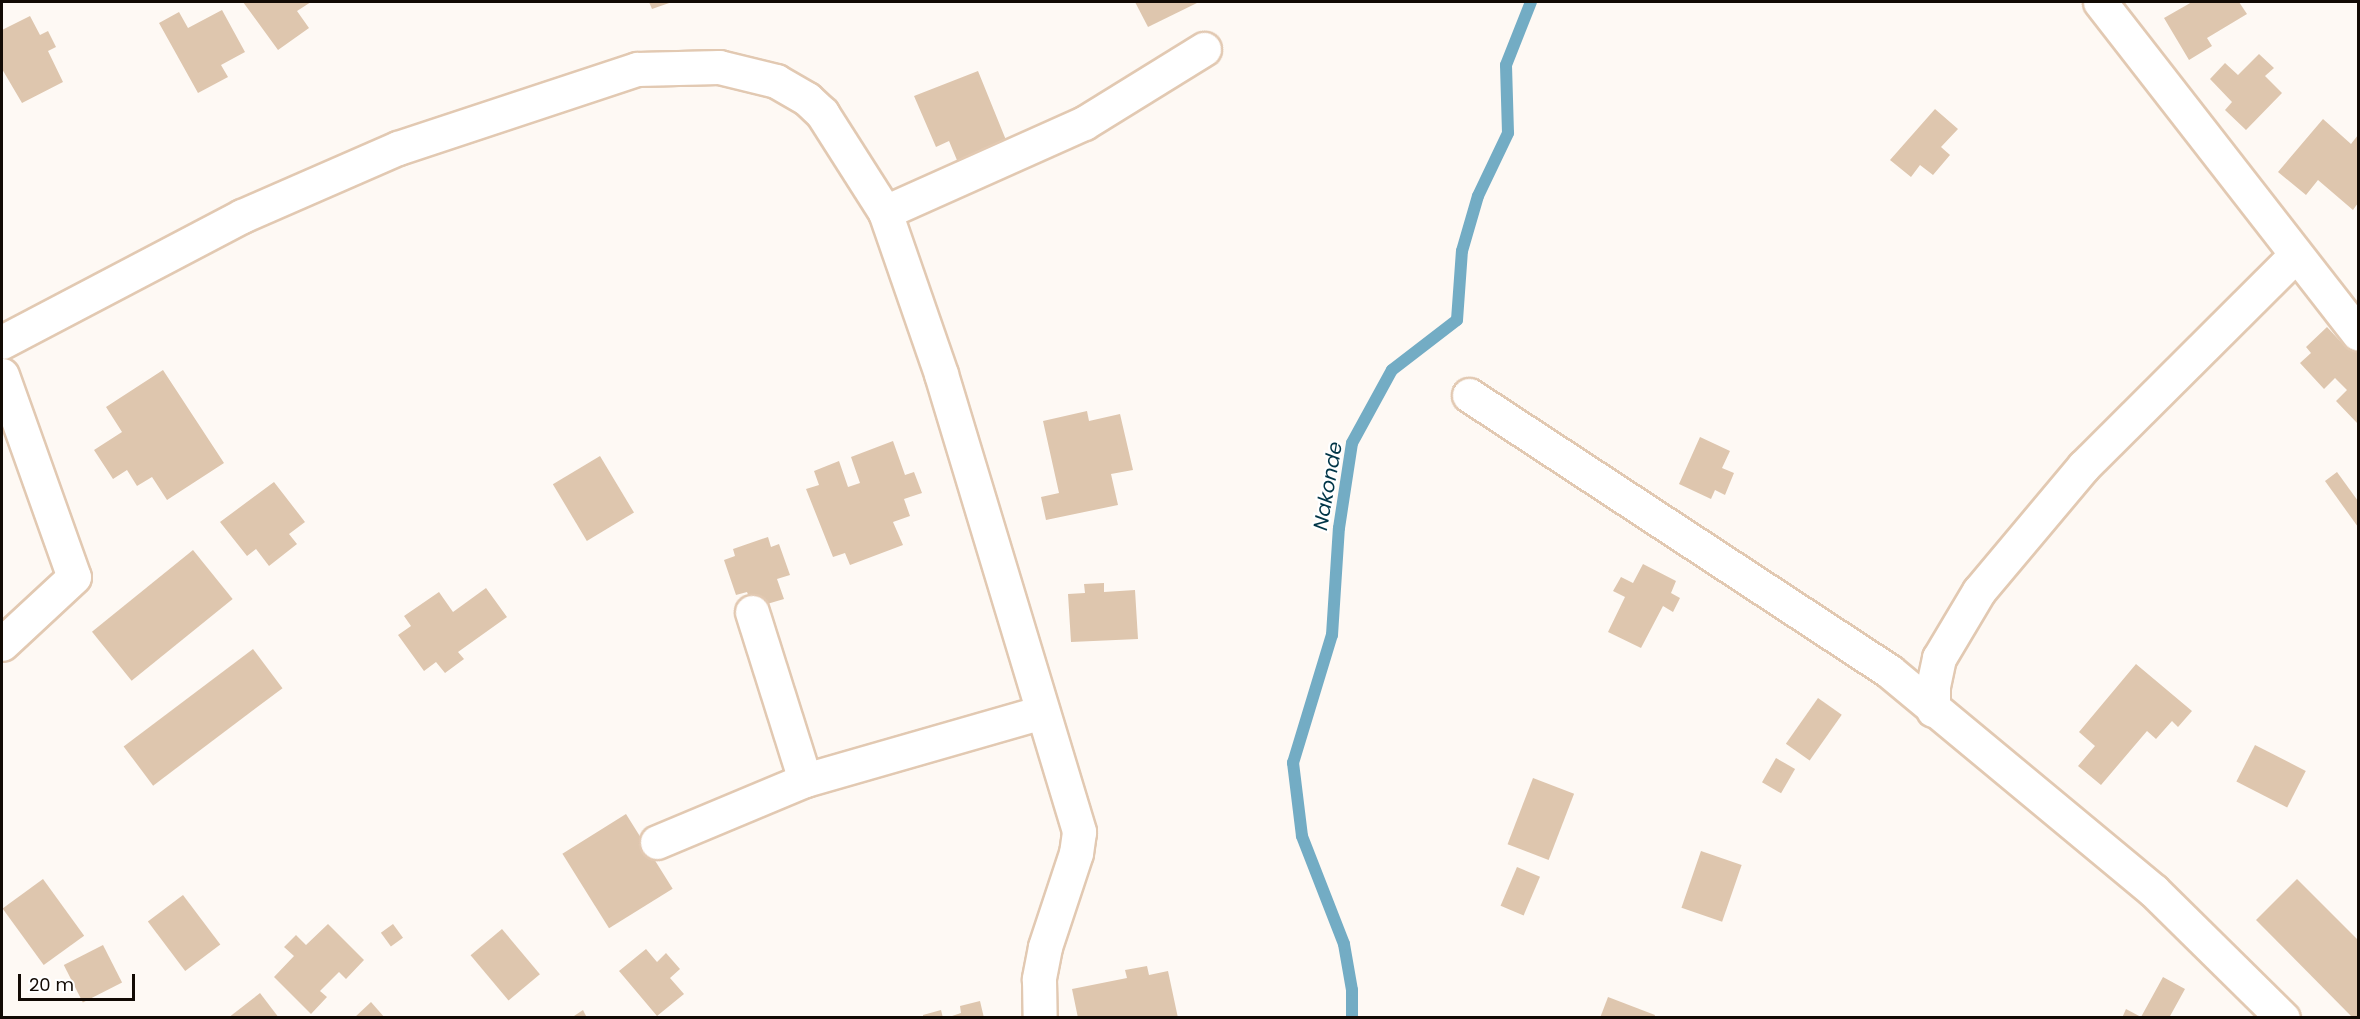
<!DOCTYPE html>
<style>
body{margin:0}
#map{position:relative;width:2360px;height:1019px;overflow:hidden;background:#fef9f4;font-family:Poppins,sans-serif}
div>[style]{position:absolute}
.stream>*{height:12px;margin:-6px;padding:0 6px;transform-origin:6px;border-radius:6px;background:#73acc4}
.building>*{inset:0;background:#dec6ae;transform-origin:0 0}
.roads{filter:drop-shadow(2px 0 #e2c9b2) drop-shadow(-2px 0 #e2c9b2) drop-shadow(0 2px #e2c9b2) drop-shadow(0 -2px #e2c9b2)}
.minor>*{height:33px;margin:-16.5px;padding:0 16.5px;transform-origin:16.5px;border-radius:16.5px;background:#fff}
span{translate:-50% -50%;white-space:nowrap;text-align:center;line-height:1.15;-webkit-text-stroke:4.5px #fff;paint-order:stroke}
.water-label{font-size:20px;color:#003547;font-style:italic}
.frame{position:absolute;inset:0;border:3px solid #120a04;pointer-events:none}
.scale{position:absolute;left:18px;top:974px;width:117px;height:27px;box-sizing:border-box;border:3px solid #120a04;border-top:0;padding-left:8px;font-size:18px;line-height:21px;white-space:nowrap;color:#120a04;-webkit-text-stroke:4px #fff;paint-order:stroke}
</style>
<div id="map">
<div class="stream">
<div style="left:1352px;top:1018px;width:28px;rotate:-90deg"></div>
<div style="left:1352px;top:990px;width:47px;rotate:-99.9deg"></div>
<div style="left:1344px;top:944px;width:116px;rotate:-111.3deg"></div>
<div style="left:1302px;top:836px;width:74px;rotate:-97deg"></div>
<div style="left:1293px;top:763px;width:134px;rotate:-73.1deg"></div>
<div style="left:1332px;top:635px;width:107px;rotate:-86.3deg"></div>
<div style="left:1339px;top:528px;width:86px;rotate:-81.3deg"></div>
<div style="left:1352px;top:443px;width:83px;rotate:-61.3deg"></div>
<div style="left:1392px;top:370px;width:82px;rotate:-37.6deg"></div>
<div style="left:1457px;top:320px;width:69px;rotate:-85.9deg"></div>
<div style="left:1462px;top:251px;width:57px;rotate:-73.8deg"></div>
<div style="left:1478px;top:196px;width:70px;rotate:-64.5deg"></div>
<div style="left:1508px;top:133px;width:68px;rotate:-91.7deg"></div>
<div style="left:1506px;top:65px;width:68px;rotate:-68.4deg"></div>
</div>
<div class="building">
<div style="clip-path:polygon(243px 2px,311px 2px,297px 11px,309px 28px,278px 50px)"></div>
<div style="clip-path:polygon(649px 2px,672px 2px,652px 9px)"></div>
<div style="clip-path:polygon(1135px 2px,1199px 2px,1148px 27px)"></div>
<div style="clip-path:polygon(2192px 2px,2239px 2px,2247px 14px,2207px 38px,2212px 46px,2189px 60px,2164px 18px)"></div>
<div style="clip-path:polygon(222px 10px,245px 52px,221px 65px,228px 77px,198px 93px,159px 23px,179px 12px,188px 28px)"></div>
<div style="clip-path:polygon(30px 16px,40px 35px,48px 31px,56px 47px,48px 51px,63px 82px,22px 103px,2px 69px,2px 30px)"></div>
<div style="clip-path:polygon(2259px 54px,2274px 68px,2265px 76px,2282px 93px,2246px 130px,2225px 110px,2232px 102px,2210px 79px,2225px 63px,2238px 75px)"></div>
<div style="clip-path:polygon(978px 71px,1008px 145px,959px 165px,949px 141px,936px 147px,914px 96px)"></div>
<div style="clip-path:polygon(1935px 109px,1958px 129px,1941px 147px,1950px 155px,1933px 175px,1920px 165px,1911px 177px,1890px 160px)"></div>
<div style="clip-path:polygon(2323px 119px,2351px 144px,2358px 135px,2358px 203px,2353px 210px,2318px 180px,2306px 195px,2278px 172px)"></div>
<div style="clip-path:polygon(2327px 327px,2340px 341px,2350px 331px,2358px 340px,2358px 424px,2336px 401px,2347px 390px,2335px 378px,2324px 389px,2300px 363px,2311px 353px,2306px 347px)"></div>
<div style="clip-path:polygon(163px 370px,224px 463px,167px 500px,152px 477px,137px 486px,127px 470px,113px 479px,94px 450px,122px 432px,106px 407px)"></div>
<div style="clip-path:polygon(1087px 411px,1089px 421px,1120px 414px,1133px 470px,1111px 474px,1118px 505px,1046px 520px,1041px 497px,1059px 493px,1043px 421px)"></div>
<div style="clip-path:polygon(1700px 437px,1730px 451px,1722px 468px,1734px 473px,1725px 495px,1715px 490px,1711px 499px,1679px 484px)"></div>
<div style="clip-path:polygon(893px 441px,905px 475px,914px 472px,922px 493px,904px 499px,910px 516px,893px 522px,903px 545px,850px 565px,845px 553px,833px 557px,806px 489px,819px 485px,814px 471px,839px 461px,848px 487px,860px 483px,851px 457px)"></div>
<div style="left:600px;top:456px;width:66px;height:55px;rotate:59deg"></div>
<div style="clip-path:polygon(2337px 472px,2358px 501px,2358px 527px,2325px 481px)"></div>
<div style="clip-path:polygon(274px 482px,305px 522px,289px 534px,297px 544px,269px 566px,256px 549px,247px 556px,220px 522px)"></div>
<div style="clip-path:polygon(768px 537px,771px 547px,779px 544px,790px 575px,777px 579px,784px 599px,753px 608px,747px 592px,736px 595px,724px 560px,735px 556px,733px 549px)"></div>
<div style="left:193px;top:550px;width:63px;height:130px;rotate:51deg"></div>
<div style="clip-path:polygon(1643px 564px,1676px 581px,1671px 593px,1680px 598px,1673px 612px,1663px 606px,1641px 648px,1608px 632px,1625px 597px,1613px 591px,1621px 577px,1633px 583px)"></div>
<div style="clip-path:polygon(1104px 583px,1104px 592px,1135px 590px,1138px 639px,1071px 642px,1068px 594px,1085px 593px,1084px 584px)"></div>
<div style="clip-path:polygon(486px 588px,507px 617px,458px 652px,464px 659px,445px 673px,436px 662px,424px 671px,398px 635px,411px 626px,404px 616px,439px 592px,453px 612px)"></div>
<div style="left:253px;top:649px;width:49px;height:162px;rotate:53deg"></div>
<div style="clip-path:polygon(2136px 664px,2192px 711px,2178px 727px,2172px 721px,2156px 739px,2147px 731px,2101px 785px,2078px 766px,2095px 746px,2079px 732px)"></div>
<div style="left:1818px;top:698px;width:29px;height:56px;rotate:35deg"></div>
<div style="left:2255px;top:745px;width:57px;height:41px;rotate:27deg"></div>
<div style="left:1776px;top:758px;width:22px;height:28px;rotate:30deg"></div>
<div style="left:1533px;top:778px;width:44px;height:71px;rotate:21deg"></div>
<div style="left:626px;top:814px;width:88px;height:75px;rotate:58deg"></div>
<div style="left:1701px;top:851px;width:43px;height:60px;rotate:19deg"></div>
<div style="left:1517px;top:867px;width:25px;height:42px;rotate:23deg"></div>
<div style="left:43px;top:879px;width:70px;height:50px;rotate:54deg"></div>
<div style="clip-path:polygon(2297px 879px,2358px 940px,2358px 1018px,2353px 1018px,2256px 920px)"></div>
<div style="left:183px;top:895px;width:62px;height:44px;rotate:53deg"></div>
<div style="clip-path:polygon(328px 924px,364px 960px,346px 979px,339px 972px,320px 991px,327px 997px,311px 1014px,274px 977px,294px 956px,284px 947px,296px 935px,306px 945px)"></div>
<div style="left:393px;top:924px;width:17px;height:15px;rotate:54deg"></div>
<div style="left:502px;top:929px;width:59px;height:41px;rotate:50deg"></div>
<div style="left:103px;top:945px;width:42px;height:44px;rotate:63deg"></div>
<div style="clip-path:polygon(646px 949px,657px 962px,666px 953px,680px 969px,670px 978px,684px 994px,657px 1016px,619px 971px)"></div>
<div style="clip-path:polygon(1147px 966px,1149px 975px,1168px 971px,1178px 1018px,1078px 1018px,1072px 989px,1127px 978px,1125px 970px)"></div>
<div style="clip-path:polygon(2163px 977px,2185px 989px,2169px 1018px,2122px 1018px,2126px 1009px,2141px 1017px)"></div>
<div style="clip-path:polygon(260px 993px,279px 1018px,228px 1018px)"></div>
<div style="clip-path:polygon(1608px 997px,1655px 1015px,1654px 1018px,1600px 1018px)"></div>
<div style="clip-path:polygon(980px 1001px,984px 1018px,946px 1018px,961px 1013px,960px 1006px)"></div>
<div style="clip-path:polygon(371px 1002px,385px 1018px,354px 1018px)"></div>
<div style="clip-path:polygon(583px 1010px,587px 1018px,571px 1018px)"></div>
<div style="clip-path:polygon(941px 1010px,943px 1018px,923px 1018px,923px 1015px)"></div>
</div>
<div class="roads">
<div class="minor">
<div style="left:2100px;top:2px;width:420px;rotate:52.1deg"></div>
<div style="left:885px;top:212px;width:218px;rotate:-24.1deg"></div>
<div style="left:1084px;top:123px;width:141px;rotate:-31.7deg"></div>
<div style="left:2px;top:342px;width:271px;rotate:-27.7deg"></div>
<div style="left:242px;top:216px;width:170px;rotate:-23.6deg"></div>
<div style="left:398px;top:148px;width:252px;rotate:-18.3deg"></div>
<div style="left:637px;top:69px;width:82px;rotate:-1.4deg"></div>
<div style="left:719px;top:67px;width:59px;rotate:13.8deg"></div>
<div style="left:776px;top:81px;width:36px;rotate:30deg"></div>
<div style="left:807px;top:99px;width:21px;rotate:43deg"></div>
<div style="left:822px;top:113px;width:117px;rotate:57.5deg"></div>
<div style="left:885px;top:212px;width:171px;rotate:70.9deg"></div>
<div style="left:941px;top:374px;width:478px;rotate:73.2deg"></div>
<div style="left:1079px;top:832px;width:21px;rotate:98deg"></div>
<div style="left:1076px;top:853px;width:99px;rotate:108.3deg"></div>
<div style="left:1045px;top:947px;width:33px;rotate:101deg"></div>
<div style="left:1039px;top:979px;width:39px;rotate:89deg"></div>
<div style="left:2px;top:375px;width:214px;rotate:70.4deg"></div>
<div style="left:74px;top:577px;width:98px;rotate:137.1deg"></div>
<div style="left:1469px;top:395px;width:503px;rotate:33.31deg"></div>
<div style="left:1889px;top:671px;width:344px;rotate:39.7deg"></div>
<div style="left:2154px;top:891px;width:181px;rotate:44.6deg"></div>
<div style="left:752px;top:612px;width:176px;rotate:72.5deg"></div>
<div style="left:1933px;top:710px;width:24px;rotate:-90deg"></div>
<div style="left:1933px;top:686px;width:29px;rotate:-78deg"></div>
<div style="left:1939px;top:658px;width:78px;rotate:-59.2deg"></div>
<div style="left:1979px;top:591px;width:163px;rotate:-50deg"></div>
<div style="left:2084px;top:466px;width:299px;rotate:-44.9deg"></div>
<div style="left:657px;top:842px;width:160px;rotate:-22.7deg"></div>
<div style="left:805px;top:780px;width:247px;rotate:-16deg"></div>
</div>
</div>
<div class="water-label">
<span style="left:1328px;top:486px;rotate:-80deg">Nakonde</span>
</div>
<div class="frame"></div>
<div class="scale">20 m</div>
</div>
